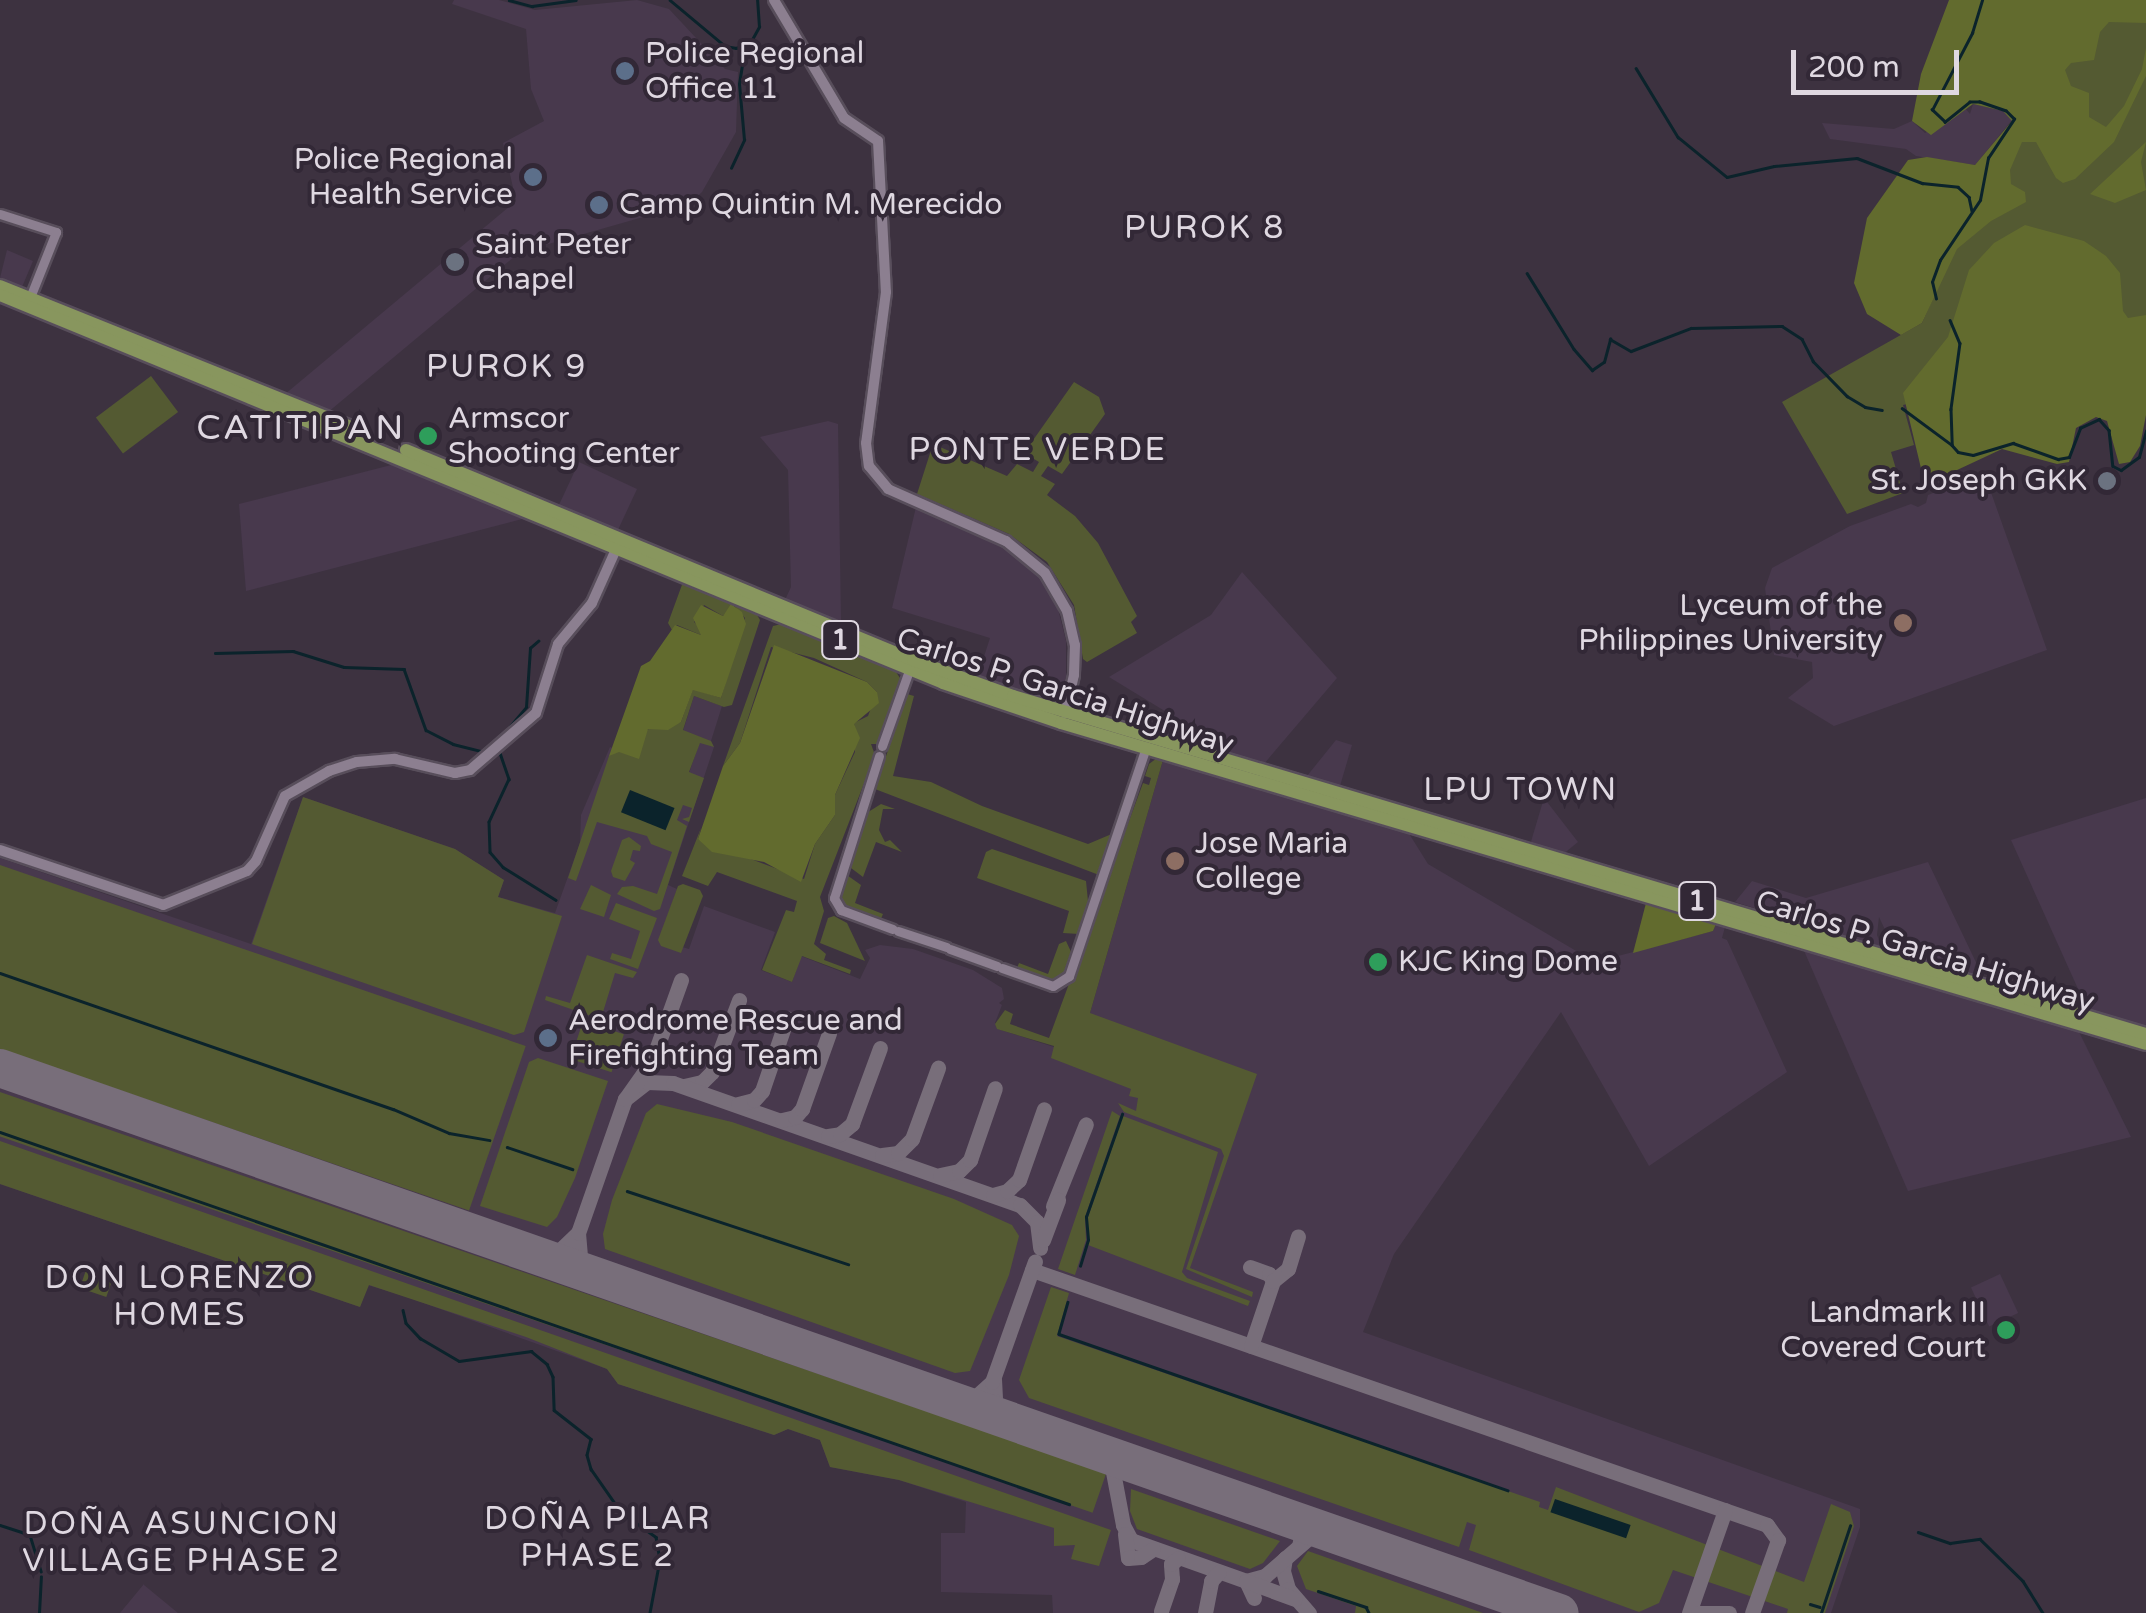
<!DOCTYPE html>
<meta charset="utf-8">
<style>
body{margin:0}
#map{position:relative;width:2146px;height:1613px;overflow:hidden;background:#3d3240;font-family:"Varela Round",sans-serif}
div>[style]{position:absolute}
.built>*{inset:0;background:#48394d;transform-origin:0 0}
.green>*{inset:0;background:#545a32;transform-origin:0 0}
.forest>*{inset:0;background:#626b2e}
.water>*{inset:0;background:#0b232b;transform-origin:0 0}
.stream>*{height:2.5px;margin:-1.25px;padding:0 1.25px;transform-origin:1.25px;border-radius:1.25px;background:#0b232b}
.taxiway>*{height:15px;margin:-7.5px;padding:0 7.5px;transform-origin:7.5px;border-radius:7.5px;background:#786e7a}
.runway>*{height:38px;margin:-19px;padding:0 19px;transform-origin:19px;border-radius:19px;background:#786e7a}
.roads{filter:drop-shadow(2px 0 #584e5b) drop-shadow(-2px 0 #584e5b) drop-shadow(0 2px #584e5b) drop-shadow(0 -2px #584e5b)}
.tertiary>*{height:9px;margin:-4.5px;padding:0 4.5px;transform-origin:4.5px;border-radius:4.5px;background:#8c7f90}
.secondary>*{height:10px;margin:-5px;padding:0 5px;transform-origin:5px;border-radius:5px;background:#8c7f90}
.trunk>*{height:12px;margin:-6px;padding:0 6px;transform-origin:6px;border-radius:6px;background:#88965e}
.dots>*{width:28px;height:28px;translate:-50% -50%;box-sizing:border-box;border:5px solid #322836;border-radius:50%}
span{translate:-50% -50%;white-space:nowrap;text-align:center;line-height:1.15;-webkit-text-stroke:8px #322836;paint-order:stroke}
.shield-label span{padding:2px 8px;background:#322836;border:2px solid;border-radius:8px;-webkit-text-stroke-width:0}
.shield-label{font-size:28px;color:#dfd8e1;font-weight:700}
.poi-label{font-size:30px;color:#dfd8e1}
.left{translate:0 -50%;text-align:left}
.right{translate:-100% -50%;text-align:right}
.street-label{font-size:30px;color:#dfd8e1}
.neighbourhood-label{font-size:32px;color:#dfd8e1;letter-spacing:2.5px}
.quarter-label{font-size:35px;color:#dfd8e1;letter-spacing:2.5px}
.scale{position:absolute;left:1791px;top:50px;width:168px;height:45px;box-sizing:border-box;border:5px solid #dfd8e1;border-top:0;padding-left:12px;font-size:30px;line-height:35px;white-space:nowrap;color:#dfd8e1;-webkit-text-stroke:8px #322836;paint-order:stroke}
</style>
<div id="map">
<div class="built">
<div style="clip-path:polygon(454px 0,499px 0,535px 10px,637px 0,669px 9px,725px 69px,738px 72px,736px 132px,702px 192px,689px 204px,545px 245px,532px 242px,327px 413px,284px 395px,516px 201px,503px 143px,544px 121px,531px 89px,526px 29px,452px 4px)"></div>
<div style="clip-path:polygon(1973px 104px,2003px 111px,2012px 120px,1975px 165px,1916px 156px,1906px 149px,1830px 139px,1822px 123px,1894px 129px,1912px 121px,1925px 133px,1965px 108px,1970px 114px)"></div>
<div style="clip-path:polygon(7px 250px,33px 261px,22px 287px,0 278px)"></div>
<div style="clip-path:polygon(828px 421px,838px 424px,841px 622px,785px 600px,791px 587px,788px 470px,760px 437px)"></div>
<div style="left:579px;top:462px;width:64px;height:48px;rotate:25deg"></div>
<div style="clip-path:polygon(395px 464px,526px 518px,246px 591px,239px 504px)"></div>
<div style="clip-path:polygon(1971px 478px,1980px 489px,1988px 484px,2047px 650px,1834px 726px,1788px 698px,1813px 678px,1812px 662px,1774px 655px,1765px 588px,1772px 568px,1850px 526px,1911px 504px,1918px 507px,1926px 503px,1928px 495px)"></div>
<div style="clip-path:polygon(916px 507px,1006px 549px,1040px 578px,1057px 605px,1066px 641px,1066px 677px,1058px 701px,977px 678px,990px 638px,892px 608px)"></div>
<div style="clip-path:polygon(1242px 572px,1337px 678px,1263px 765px,1160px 732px,1168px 713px,1109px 677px,1211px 615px)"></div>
<div style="clip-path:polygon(694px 696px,722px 706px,711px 741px,714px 747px,668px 885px,677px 889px,659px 940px,689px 949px,704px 906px,775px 932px,761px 970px,792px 982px,801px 956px,860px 979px,870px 958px,865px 950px,880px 945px,913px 949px,973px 970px,1002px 988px,1004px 999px,999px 1003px,1002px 1005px,995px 1023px,998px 1029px,1057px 1048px,1090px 1013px,1163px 760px,1408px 832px,1428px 864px,1595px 962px,1713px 931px,1716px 924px,1725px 927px,1722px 938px,1727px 940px,1787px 1072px,1649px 1166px,1561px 1012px,1394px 1254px,1363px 1332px,1860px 1509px,1860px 1527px,1831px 1613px,1053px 1613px,1052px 1595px,941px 1592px,941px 1533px,965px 1533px,966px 1502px,899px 1480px,830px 1467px,820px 1440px,788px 1429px,774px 1435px,618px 1384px,607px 1369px,404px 1296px,368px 1285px,360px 1307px,0 1184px,0 858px,251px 944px,303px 797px,455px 849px,504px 880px,498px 897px,555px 913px,580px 843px,581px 815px,610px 747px,689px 773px,701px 738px,683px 731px)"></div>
<div style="clip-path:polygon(1336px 740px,1352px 745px,1340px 786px,1307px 776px)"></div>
<div style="clip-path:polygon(1544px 798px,1578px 842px,1562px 855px,1530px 845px)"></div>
<div style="clip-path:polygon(2146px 798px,2146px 1026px,2088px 1011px,2011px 840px)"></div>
<div style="clip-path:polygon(1928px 862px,1984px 979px,1895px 951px,1879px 917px,1877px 935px,1882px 948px,1735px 902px,1752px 881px,1806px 898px)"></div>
<div style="clip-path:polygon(1802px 946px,2077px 1028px,2131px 1137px,1908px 1191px)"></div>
<div style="left:2000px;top:1274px;width:43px;height:32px;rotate:65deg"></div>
<div style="clip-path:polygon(144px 1584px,144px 1585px,178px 1613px,120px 1613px)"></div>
</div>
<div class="green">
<div style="clip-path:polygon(2146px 0,2146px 345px,1903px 405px,1914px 445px,1891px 452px,1903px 493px,1847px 514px,1782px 402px,1922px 323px,2015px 117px,1987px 97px,1943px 119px)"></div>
<div style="left:151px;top:376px;width:45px;height:69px;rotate:53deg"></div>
<div style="clip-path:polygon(1074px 382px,1099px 397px,1105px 414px,1062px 474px,1048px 466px,1041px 476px,1055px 484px,1047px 495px,1075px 516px,1098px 543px,1137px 616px,1131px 622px,1137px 633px,1087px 662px,1083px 659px,1074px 605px,1047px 562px,1009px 534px,917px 494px,933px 444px,1007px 476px,1017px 464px,1033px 472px,1039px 462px,1024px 453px)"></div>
<div style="clip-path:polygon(683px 582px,733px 604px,756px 613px,760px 620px,732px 705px,724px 707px,694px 696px,683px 730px,711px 741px,714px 747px,700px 743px,689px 772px,704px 778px,689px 822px,682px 819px,689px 817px,692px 808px,683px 805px,677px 820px,687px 826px,660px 909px,654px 911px,617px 894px,622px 887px,633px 886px,657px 894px,672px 852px,651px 844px,647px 836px,597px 822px,576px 881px,568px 878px,609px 756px,650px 728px,681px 722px,693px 689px,721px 698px,745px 618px,733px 604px,723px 616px,704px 605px,694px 622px,702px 629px,701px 635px,677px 625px,672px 630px,668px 623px)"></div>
<div style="clip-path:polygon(782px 624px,896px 672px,902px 681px,878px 744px,871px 744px,875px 755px,820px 897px,824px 911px,814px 944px,826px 954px,824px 960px,851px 970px,850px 974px,802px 956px,792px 982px,762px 970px,786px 910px,794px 912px,797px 901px,717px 872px,708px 886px,682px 876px,701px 828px,698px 839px,804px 879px,815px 844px,835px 815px,835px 795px,855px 752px,854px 723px,868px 716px,877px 692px,867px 682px,814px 658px,771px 647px,740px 743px,723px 766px,773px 626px)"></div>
<div style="clip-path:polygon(907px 694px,914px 696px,893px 776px,931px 782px,982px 806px,1088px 844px,1114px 833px,1099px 875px,875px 789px)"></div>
<div style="clip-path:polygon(1157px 758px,1163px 760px,1090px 1013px,1257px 1074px,1190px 1268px,1253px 1292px,1252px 1297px,1186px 1269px,1224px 1156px,1221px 1149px,1124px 1112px,1118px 1103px,1136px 1111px,1138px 1098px,1129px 1096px,1131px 1089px,1051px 1058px,1054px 1046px,997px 1029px,995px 1024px,1005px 1010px,1013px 1014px,1010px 1024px,1049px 1038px,1143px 783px,1149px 785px,1151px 778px,1145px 776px,1149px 764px)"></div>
<div style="clip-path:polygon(303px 797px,455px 849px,504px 880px,498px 897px,562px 916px,524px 1032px,514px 1035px,252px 944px)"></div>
<div style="clip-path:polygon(881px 804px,895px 809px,883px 809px,879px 830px,885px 842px,890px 840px,902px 852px,876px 842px,863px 877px,851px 868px,850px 859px,865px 814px)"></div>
<div style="clip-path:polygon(629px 837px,641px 846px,640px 851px,633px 850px,630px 860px,635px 863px,625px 881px,613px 877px,611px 871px,622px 840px)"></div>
<div style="clip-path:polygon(992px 849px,1086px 881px,1089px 911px,1079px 934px,1063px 933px,1069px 911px,977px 878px,986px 852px)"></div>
<div style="left:0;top:865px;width:556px;height:174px;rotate:19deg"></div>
<div style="clip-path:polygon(844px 873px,861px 885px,855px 903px,883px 914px,880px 921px,845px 909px,837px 896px)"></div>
<div style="clip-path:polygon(683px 884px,700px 890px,703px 896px,681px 953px,661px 946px,658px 940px,678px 886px)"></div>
<div style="clip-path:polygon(591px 885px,611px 895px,604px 917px,580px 909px)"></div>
<div style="clip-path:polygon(616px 903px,657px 918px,638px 969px,610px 959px,612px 953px,631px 959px,640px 931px,609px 919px)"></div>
<div style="clip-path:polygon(834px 916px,847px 923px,865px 961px,820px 943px,828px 918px)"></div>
<div style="clip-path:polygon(1066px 941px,1073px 956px,1067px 972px,1055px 982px,1017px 968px,1019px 963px,1048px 974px,1059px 944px)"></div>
<div style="clip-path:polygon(587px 955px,637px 972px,633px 978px,615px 973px,603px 1012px,621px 1018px,618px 1021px,611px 1023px,545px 1000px,546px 996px,570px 1003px)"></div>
<div style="left:583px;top:1021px;width:43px;height:40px;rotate:18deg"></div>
<div style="clip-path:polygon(538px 1058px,608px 1081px,575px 1178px,557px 1217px,547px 1227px,480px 1206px,529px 1062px)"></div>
<div style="left:0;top:1092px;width:1170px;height:42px;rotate:19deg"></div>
<div style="clip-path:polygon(657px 1104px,732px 1122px,954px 1199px,1012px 1225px,1019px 1236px,1009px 1275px,970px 1371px,955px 1373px,605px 1249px,603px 1234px,612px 1200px,646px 1113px)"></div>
<div style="clip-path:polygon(1112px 1111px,1120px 1116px,1085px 1217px,1086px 1240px,1075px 1275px,1058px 1269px)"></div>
<div style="clip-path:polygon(1123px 1116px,1218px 1152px,1182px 1272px,1187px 1278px,1250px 1301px,1248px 1306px,1088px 1245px,1088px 1217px)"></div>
<div style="clip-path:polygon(0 1141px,1111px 1530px,1099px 1566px,1071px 1559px,1075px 1545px,1054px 1546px,1054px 1528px,899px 1480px,830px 1467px,820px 1440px,788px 1429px,774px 1435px,618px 1384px,607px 1369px,526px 1337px,369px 1285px,360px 1307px,0 1184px)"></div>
<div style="left:86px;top:1270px;width:28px;height:19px;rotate:19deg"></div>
<div style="clip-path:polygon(1051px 1287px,1069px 1293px,1057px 1336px,1540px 1502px,1539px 1507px,1548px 1510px,1556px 1487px,1804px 1582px,1831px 1504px,1850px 1512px,1854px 1526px,1825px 1613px,1787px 1613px,1788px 1609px,1673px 1570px,1659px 1603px,1639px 1612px,1469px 1550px,1476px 1525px,1467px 1522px,1459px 1547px,1029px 1398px,1019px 1380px)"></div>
<div style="clip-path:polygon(1131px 1489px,1280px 1541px,1263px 1563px,1250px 1569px,1137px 1529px,1130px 1511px)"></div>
<div style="clip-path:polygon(1308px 1551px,1483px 1613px,1355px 1613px,1356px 1606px,1306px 1589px,1297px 1566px)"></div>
</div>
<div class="forest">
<div style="clip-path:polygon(1949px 0,2146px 0,2146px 23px,2109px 22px,2100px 32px,2094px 60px,2071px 63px,2065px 70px,2071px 86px,2089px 93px,2089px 117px,2106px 127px,2124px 106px,2142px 69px,2146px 48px,2146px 76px,2114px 142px,2075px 179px,2063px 183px,2056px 178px,2036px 142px,2022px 142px,2010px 170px,2011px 184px,2025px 192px,2026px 202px,1991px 221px,1957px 249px,1922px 323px,1901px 335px,1867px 314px,1854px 283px,1867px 218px,1908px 160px,1927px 157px,1975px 165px,2012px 121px,2003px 111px,1973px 104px,1931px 135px,1912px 121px,1921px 74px)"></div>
<div style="clip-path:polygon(2146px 142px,2141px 162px,2146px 190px,2115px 203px,2090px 194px)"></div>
<div style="clip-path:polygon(2025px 225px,2084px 241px,2106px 256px,2120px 273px,2123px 311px,2128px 318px,2146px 315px,2146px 415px,2140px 446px,2130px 462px,2119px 464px,2107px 421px,2096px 417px,2076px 428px,2069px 462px,2057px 464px,2002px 449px,1925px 485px,1903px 393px,1948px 337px,1969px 270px,1994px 243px)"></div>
<div style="clip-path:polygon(731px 604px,742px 612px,746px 624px,721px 698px,693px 690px,681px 722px,668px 730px,648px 729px,639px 759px,619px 752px,609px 756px,641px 666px,650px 661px,675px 625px,701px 635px,693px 618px,701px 605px,723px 616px)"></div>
<div style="clip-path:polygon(774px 645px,867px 682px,877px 692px,879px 703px,854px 724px,860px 738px,835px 795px,835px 815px,815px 844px,801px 882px,764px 862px,712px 852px,698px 839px,723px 766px,740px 743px)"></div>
<div style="clip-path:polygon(1646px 903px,1716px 924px,1713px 931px,1633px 953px)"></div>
</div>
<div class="water">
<div style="left:630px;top:790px;width:48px;height:24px;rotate:22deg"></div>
<div style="left:1555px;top:1499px;width:80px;height:14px;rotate:19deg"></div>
</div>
<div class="stream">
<div style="left:509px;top:0;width:24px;rotate:15deg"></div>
<div style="left:532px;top:6px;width:44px;rotate:-7.8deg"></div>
<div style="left:670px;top:0;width:72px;rotate:39.9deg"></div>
<div style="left:725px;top:46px;width:11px;rotate:10deg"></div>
<div style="left:736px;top:48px;width:15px;rotate:-20deg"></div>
<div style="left:1636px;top:68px;width:81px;rotate:58.7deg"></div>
<div style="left:1678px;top:137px;width:63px;rotate:39.2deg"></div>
<div style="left:1727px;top:177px;width:48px;rotate:-13.2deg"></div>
<div style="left:1774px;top:166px;width:83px;rotate:-5.5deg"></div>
<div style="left:1857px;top:158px;width:70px;rotate:21deg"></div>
<div style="left:1922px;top:183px;width:36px;rotate:6deg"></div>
<div style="left:1958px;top:187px;width:15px;rotate:42deg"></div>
<div style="left:1969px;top:197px;width:14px;rotate:78deg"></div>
<div style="left:731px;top:168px;width:31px;rotate:-65deg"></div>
<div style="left:744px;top:140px;width:56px;rotate:-95.1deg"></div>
<div style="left:739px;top:84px;width:30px;rotate:-81deg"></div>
<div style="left:744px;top:54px;width:31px;rotate:-61deg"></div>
<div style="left:759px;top:27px;width:27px;rotate:-94deg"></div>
<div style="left:1527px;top:273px;width:89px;rotate:58.3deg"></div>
<div style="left:1574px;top:349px;width:28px;rotate:49deg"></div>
<div style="left:1592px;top:370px;width:14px;rotate:-34deg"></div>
<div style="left:1604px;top:362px;width:24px;rotate:-75deg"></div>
<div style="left:1610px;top:339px;width:24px;rotate:30deg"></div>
<div style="left:1631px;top:351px;width:64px;rotate:-21deg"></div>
<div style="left:1691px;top:328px;width:91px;rotate:-1.3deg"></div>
<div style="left:1782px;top:326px;width:24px;rotate:33deg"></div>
<div style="left:1802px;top:339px;width:25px;rotate:63deg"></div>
<div style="left:1813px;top:361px;width:49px;rotate:45.8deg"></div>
<div style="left:1847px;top:396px;width:21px;rotate:31deg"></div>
<div style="left:1865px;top:407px;width:17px;rotate:10deg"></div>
<div style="left:1936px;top:299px;width:17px;rotate:-103deg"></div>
<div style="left:1932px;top:282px;width:23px;rotate:-70deg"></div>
<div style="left:1940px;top:260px;width:72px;rotate:-56.3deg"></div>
<div style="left:1980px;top:200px;width:43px;rotate:-79.2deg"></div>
<div style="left:1988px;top:158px;width:47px;rotate:-56.3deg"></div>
<div style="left:2014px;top:119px;width:11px;rotate:-135deg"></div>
<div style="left:2006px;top:111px;width:28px;rotate:-161deg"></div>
<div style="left:1980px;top:102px;width:10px;rotate:180deg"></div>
<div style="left:1970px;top:102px;width:32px;rotate:141deg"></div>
<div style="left:1945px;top:122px;width:18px;rotate:-137deg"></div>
<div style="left:1932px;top:110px;width:87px;rotate:-62.5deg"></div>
<div style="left:1972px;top:33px;width:34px;rotate:-73deg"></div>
<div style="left:1950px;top:320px;width:25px;rotate:67deg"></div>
<div style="left:1960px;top:343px;width:67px;rotate:97.8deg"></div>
<div style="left:1951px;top:409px;width:36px;rotate:88deg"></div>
<div style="left:1952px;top:445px;width:9px;rotate:49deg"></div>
<div style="left:1958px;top:452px;width:15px;rotate:11deg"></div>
<div style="left:1973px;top:455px;width:42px;rotate:-16.7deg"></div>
<div style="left:2013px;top:443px;width:48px;rotate:19.6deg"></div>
<div style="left:2058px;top:459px;width:11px;rotate:-10deg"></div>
<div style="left:2069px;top:457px;width:31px;rotate:-69deg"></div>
<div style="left:2080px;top:428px;width:21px;rotate:-25deg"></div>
<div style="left:2099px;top:419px;width:15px;rotate:48deg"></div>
<div style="left:2109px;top:430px;width:36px;rotate:84deg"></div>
<div style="left:2113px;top:466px;width:9px;rotate:27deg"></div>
<div style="left:2121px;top:470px;width:22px;rotate:-36deg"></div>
<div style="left:2139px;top:457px;width:27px;rotate:-75deg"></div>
<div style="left:1902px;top:408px;width:62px;rotate:36.5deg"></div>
<div style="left:215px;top:653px;width:78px;rotate:-1.5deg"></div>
<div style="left:293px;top:651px;width:53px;rotate:17.4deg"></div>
<div style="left:344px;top:667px;width:60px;rotate:1.9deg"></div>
<div style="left:404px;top:669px;width:65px;rotate:70.2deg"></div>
<div style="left:426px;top:730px;width:30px;rotate:27deg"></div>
<div style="left:453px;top:744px;width:34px;rotate:14deg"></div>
<div style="left:501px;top:737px;width:39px;rotate:-50deg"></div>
<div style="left:526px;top:707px;width:59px;rotate:-86.1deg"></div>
<div style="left:530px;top:648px;width:11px;rotate:-41deg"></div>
<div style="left:499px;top:750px;width:31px;rotate:71deg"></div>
<div style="left:509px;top:779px;width:47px;rotate:114.9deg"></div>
<div style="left:489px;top:822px;width:30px;rotate:88deg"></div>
<div style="left:490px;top:852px;width:20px;rotate:49deg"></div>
<div style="left:503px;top:867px;width:62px;rotate:31.9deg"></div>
<div style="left:0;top:973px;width:416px;rotate:19.1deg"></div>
<div style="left:393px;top:1109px;width:61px;rotate:23.2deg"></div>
<div style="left:449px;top:1133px;width:41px;rotate:9.9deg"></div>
<div style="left:0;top:1132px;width:1132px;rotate:19.19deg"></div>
<div style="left:507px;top:1147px;width:69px;rotate:18.7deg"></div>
<div style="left:627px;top:1191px;width:233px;rotate:18.3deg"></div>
<div style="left:1080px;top:1266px;width:27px;rotate:-73deg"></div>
<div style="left:1088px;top:1240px;width:23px;rotate:-95deg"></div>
<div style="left:1086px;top:1217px;width:109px;rotate:-70.7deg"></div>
<div style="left:1068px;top:1302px;width:33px;rotate:106deg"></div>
<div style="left:1059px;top:1334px;width:475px;rotate:19.2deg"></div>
<div style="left:403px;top:1310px;width:13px;rotate:77deg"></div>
<div style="left:406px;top:1323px;width:21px;rotate:47deg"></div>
<div style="left:420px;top:1338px;width:45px;rotate:30.5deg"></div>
<div style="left:459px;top:1361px;width:73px;rotate:-7.9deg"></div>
<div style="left:531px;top:1351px;width:21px;rotate:39deg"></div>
<div style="left:547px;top:1364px;width:14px;rotate:65deg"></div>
<div style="left:553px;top:1377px;width:33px;rotate:88deg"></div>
<div style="left:554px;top:1410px;width:47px;rotate:38.1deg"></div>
<div style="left:591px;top:1439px;width:16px;rotate:104deg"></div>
<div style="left:587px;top:1455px;width:15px;rotate:74deg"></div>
<div style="left:591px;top:1469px;width:52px;rotate:55.1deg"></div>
<div style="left:621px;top:1512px;width:43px;rotate:35.5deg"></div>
<div style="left:656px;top:1537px;width:23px;rotate:80deg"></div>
<div style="left:660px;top:1560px;width:54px;rotate:100.7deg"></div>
<div style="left:0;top:1525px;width:32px;rotate:18deg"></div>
<div style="left:30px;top:1535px;width:38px;rotate:73deg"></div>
<div style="left:1918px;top:1532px;width:34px;rotate:19deg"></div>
<div style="left:1950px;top:1543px;width:30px;rotate:-8deg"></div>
<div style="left:1980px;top:1539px;width:60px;rotate:44.3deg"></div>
<div style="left:2023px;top:1581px;width:38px;rotate:58deg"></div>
<div style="left:1318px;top:1591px;width:51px;rotate:18.4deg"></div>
<div style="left:1366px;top:1607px;width:7px;rotate:63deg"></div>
<div style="left:1810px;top:1604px;width:10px;rotate:17deg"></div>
<div style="left:39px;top:1613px;width:36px;rotate:-87deg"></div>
<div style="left:1821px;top:1613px;width:92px;rotate:-71.6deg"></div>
</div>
<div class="taxiway">
<div style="left:684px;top:1086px;width:18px;rotate:-13deg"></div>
<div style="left:702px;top:1082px;width:14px;rotate:-45deg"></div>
<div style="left:712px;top:1072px;width:77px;rotate:-69.4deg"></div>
<div style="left:625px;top:1099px;width:28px;rotate:-38deg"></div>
<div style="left:647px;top:1082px;width:26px;rotate:2deg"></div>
<div style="left:673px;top:1083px;width:368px;rotate:19.4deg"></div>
<div style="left:1020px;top:1205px;width:24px;rotate:45deg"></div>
<div style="left:1037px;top:1222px;width:26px;rotate:83deg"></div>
<div style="left:738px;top:1104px;width:16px;rotate:-14deg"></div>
<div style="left:754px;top:1100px;width:12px;rotate:-48deg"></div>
<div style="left:762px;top:1091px;width:77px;rotate:-71.1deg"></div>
<div style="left:782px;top:1120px;width:13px;rotate:-13deg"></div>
<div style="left:795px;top:1117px;width:11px;rotate:-49deg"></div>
<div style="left:802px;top:1109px;width:81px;rotate:-70.4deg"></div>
<div style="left:828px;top:1136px;width:12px;rotate:-9deg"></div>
<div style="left:840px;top:1134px;width:16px;rotate:-40deg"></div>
<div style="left:852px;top:1124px;width:81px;rotate:-69.8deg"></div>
<div style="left:882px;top:1155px;width:16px;rotate:-7deg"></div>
<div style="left:898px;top:1153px;width:20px;rotate:-45deg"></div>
<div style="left:912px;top:1139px;width:76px;rotate:-69.9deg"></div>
<div style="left:940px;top:1175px;width:19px;rotate:-12deg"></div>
<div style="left:959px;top:1171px;width:16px;rotate:-45deg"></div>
<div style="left:970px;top:1160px;width:76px;rotate:-70.9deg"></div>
<div style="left:993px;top:1195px;width:15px;rotate:-16deg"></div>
<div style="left:1007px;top:1191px;width:16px;rotate:-43deg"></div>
<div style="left:1019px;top:1180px;width:75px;rotate:-70.6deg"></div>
<div style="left:1053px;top:1206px;width:88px;rotate:-68.1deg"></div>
<div style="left:578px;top:1233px;width:24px;rotate:85deg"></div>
<div style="left:580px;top:1257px;width:25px;rotate:48deg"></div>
<div style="left:1043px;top:1240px;width:43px;rotate:-69.4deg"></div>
<div style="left:536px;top:1255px;width:21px;rotate:-5deg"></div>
<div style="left:557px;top:1253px;width:29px;rotate:-44deg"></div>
<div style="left:578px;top:1233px;width:142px;rotate:-70.7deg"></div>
<div style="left:625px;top:1099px;width:47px;rotate:-54.6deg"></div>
<div style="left:652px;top:1061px;width:86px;rotate:-70.3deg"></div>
<div style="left:1250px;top:1267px;width:20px;rotate:20deg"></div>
<div style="left:1269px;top:1274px;width:8px;rotate:60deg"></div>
<div style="left:1032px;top:1270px;width:778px;rotate:19.13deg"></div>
<div style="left:1767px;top:1525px;width:19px;rotate:54deg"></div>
<div style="left:1778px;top:1540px;width:77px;rotate:109.6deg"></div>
<div style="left:1251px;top:1346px;width:69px;rotate:-71.3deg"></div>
<div style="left:1273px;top:1281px;width:19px;rotate:-39deg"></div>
<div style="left:1288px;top:1269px;width:34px;rotate:-73deg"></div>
<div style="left:994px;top:1379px;width:22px;rotate:87deg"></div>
<div style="left:995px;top:1401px;width:25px;rotate:53deg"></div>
<div style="left:952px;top:1400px;width:21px;rotate:-3deg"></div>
<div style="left:973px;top:1399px;width:25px;rotate:-42deg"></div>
<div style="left:992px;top:1382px;width:128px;rotate:-70.4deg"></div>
<div style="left:1110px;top:1456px;width:70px;rotate:79.3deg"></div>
<div style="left:1123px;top:1525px;width:17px;rotate:62deg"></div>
<div style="left:1131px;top:1540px;width:122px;rotate:19.6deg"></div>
<div style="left:1246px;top:1581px;width:20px;rotate:-15deg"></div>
<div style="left:1296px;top:1521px;width:12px;rotate:59deg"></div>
<div style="left:1302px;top:1531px;width:15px;rotate:101deg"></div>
<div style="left:1125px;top:1534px;width:24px;rotate:83deg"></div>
<div style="left:1128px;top:1558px;width:13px;rotate:-4deg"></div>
<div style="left:1141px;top:1557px;width:14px;rotate:-34deg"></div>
<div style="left:1285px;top:1558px;width:13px;rotate:99deg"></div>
<div style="left:1283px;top:1571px;width:19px;rotate:74deg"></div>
<div style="left:1288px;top:1589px;width:32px;rotate:49deg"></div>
<div style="left:1258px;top:1582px;width:81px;rotate:-41deg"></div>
<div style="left:1254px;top:1598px;width:19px;rotate:-115deg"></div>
<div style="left:1246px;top:1581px;width:52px;rotate:20.2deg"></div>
<div style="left:1161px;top:1611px;width:34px;rotate:-71deg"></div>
<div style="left:1172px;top:1579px;width:15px;rotate:-94deg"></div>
<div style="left:1171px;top:1564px;width:9px;rotate:-41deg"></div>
<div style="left:1205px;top:1613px;width:33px;rotate:-79deg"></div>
<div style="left:1211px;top:1581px;width:12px;rotate:-48deg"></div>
<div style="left:1689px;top:1613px;width:109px;rotate:-70.7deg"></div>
<div style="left:1698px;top:1613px;width:31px"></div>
</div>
<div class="runway">
<div style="left:0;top:1068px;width:1652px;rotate:19.26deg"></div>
</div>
<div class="roads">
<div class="tertiary">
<div style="left:0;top:214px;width:59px;rotate:17.8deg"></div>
<div style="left:56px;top:232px;width:73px;rotate:111.7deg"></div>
<div style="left:882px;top:746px;width:83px;rotate:-70.3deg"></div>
<div style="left:879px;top:756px;width:149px;rotate:107.6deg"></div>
<div style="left:834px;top:898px;width:14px;rotate:60deg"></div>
<div style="left:841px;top:910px;width:55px;rotate:20.1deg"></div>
<div style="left:898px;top:931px;width:51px;rotate:18.4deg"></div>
<div style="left:950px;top:949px;width:50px;rotate:19.9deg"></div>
<div style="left:1002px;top:968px;width:54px;rotate:19.4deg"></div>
<div style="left:1053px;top:986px;width:19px;rotate:-32deg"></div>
<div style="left:1069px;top:976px;width:242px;rotate:-71.4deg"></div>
</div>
<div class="secondary">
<div style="left:774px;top:0;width:137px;rotate:59.3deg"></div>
<div style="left:844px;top:118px;width:41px;rotate:34.1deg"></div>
<div style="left:878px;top:141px;width:151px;rotate:87deg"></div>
<div style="left:886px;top:292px;width:152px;rotate:97.5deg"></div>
<div style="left:866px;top:443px;width:23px;rotate:83deg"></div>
<div style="left:869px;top:466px;width:30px;rotate:50deg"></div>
<div style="left:888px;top:489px;width:129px;rotate:23.8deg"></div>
<div style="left:1006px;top:541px;width:50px;rotate:39.4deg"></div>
<div style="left:1045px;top:573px;width:44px;rotate:59.9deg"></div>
<div style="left:1067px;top:611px;width:35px;rotate:77deg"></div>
<div style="left:1075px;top:645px;width:30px;rotate:92deg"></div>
<div style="left:1074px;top:675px;width:39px;rotate:103deg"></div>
<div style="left:0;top:850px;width:172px;rotate:18.6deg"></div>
<div style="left:163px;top:905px;width:91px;rotate:-22deg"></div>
<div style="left:247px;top:871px;width:13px;rotate:-48deg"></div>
<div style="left:256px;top:861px;width:71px;rotate:-66deg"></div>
<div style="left:285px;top:796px;width:51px;rotate:-29.6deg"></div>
<div style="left:329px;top:771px;width:29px;rotate:-18deg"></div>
<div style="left:357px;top:762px;width:38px;rotate:-5deg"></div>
<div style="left:395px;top:759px;width:62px;rotate:13.1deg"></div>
<div style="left:455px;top:773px;width:15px;rotate:-11deg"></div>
<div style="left:470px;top:770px;width:87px;rotate:-40.8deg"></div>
<div style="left:536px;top:713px;width:72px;rotate:-72.3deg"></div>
<div style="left:558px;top:644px;width:53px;rotate:-50.3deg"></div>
<div style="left:592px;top:603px;width:61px;rotate:-65.9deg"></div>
</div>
<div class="trunk">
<div style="left:0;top:286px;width:383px;rotate:21.9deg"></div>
<div style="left:0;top:295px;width:1020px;rotate:22.36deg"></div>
<div style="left:943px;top:683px;width:125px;rotate:18.7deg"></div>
<div style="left:1061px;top:723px;width:1131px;rotate:16.48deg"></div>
<div style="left:406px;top:450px;width:549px;rotate:22.5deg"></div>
<div style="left:913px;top:660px;width:106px;rotate:19.8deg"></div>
<div style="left:1013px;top:696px;width:1182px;rotate:16.61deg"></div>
</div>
</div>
<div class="dots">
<div style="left:625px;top:71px;background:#5c6f8a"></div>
<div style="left:533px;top:177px;background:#5c6f8a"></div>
<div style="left:599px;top:205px;background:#5c6f8a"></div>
<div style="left:455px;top:262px;background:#6b7280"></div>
<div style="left:428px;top:436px;background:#2e9e5b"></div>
<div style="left:2107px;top:481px;background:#6b7280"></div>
<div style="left:1903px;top:623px;background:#8d6e63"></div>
<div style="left:1175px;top:861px;background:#8d6e63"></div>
<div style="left:1378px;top:962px;background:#2e9e5b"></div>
<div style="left:548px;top:1038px;background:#5c6f8a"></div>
<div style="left:2006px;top:1330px;background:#2e9e5b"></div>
</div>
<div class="shield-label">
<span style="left:840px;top:640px">1</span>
<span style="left:1697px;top:901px">1</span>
</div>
<div class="poi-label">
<span class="left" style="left:645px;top:71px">Police Regional<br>Office 11</span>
<span class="right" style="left:513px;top:177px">Police Regional<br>Health Service</span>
<span class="left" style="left:619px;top:205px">Camp Quintin M. Merecido</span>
<span class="left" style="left:475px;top:262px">Saint Peter<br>Chapel</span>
<span class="left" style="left:448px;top:436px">Armscor<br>Shooting Center</span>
<span class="right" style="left:2087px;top:481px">St. Joseph GKK</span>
<span class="right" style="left:1883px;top:623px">Lyceum of the<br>Philippines University</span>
<span class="left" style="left:1195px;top:861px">Jose Maria<br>College</span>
<span class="left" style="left:1398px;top:962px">KJC King Dome</span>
<span class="left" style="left:568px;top:1038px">Aerodrome Rescue and<br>Firefighting Team</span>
<span class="right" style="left:1986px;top:1330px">Landmark III<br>Covered Court</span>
</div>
<div class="street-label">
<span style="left:1065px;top:692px;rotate:18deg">Carlos P. Garcia Highway</span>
<span style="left:1925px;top:952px;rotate:17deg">Carlos P. Garcia Highway</span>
</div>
<div class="neighbourhood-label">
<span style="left:1205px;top:228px">PUROK 8</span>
<span style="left:507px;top:367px">PUROK 9</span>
<span style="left:1038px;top:450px">PONTE VERDE</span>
<span style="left:1521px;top:790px">LPU TOWN</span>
<span style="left:180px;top:1297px">DON LORENZO<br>HOMES</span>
<span style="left:598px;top:1538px">DOÑA PILAR<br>PHASE 2</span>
<span style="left:182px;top:1543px">DOÑA ASUNCION<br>VILLAGE PHASE 2</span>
</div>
<div class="quarter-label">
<span style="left:301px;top:428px">CATITIPAN</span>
</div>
<div class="scale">200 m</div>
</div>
